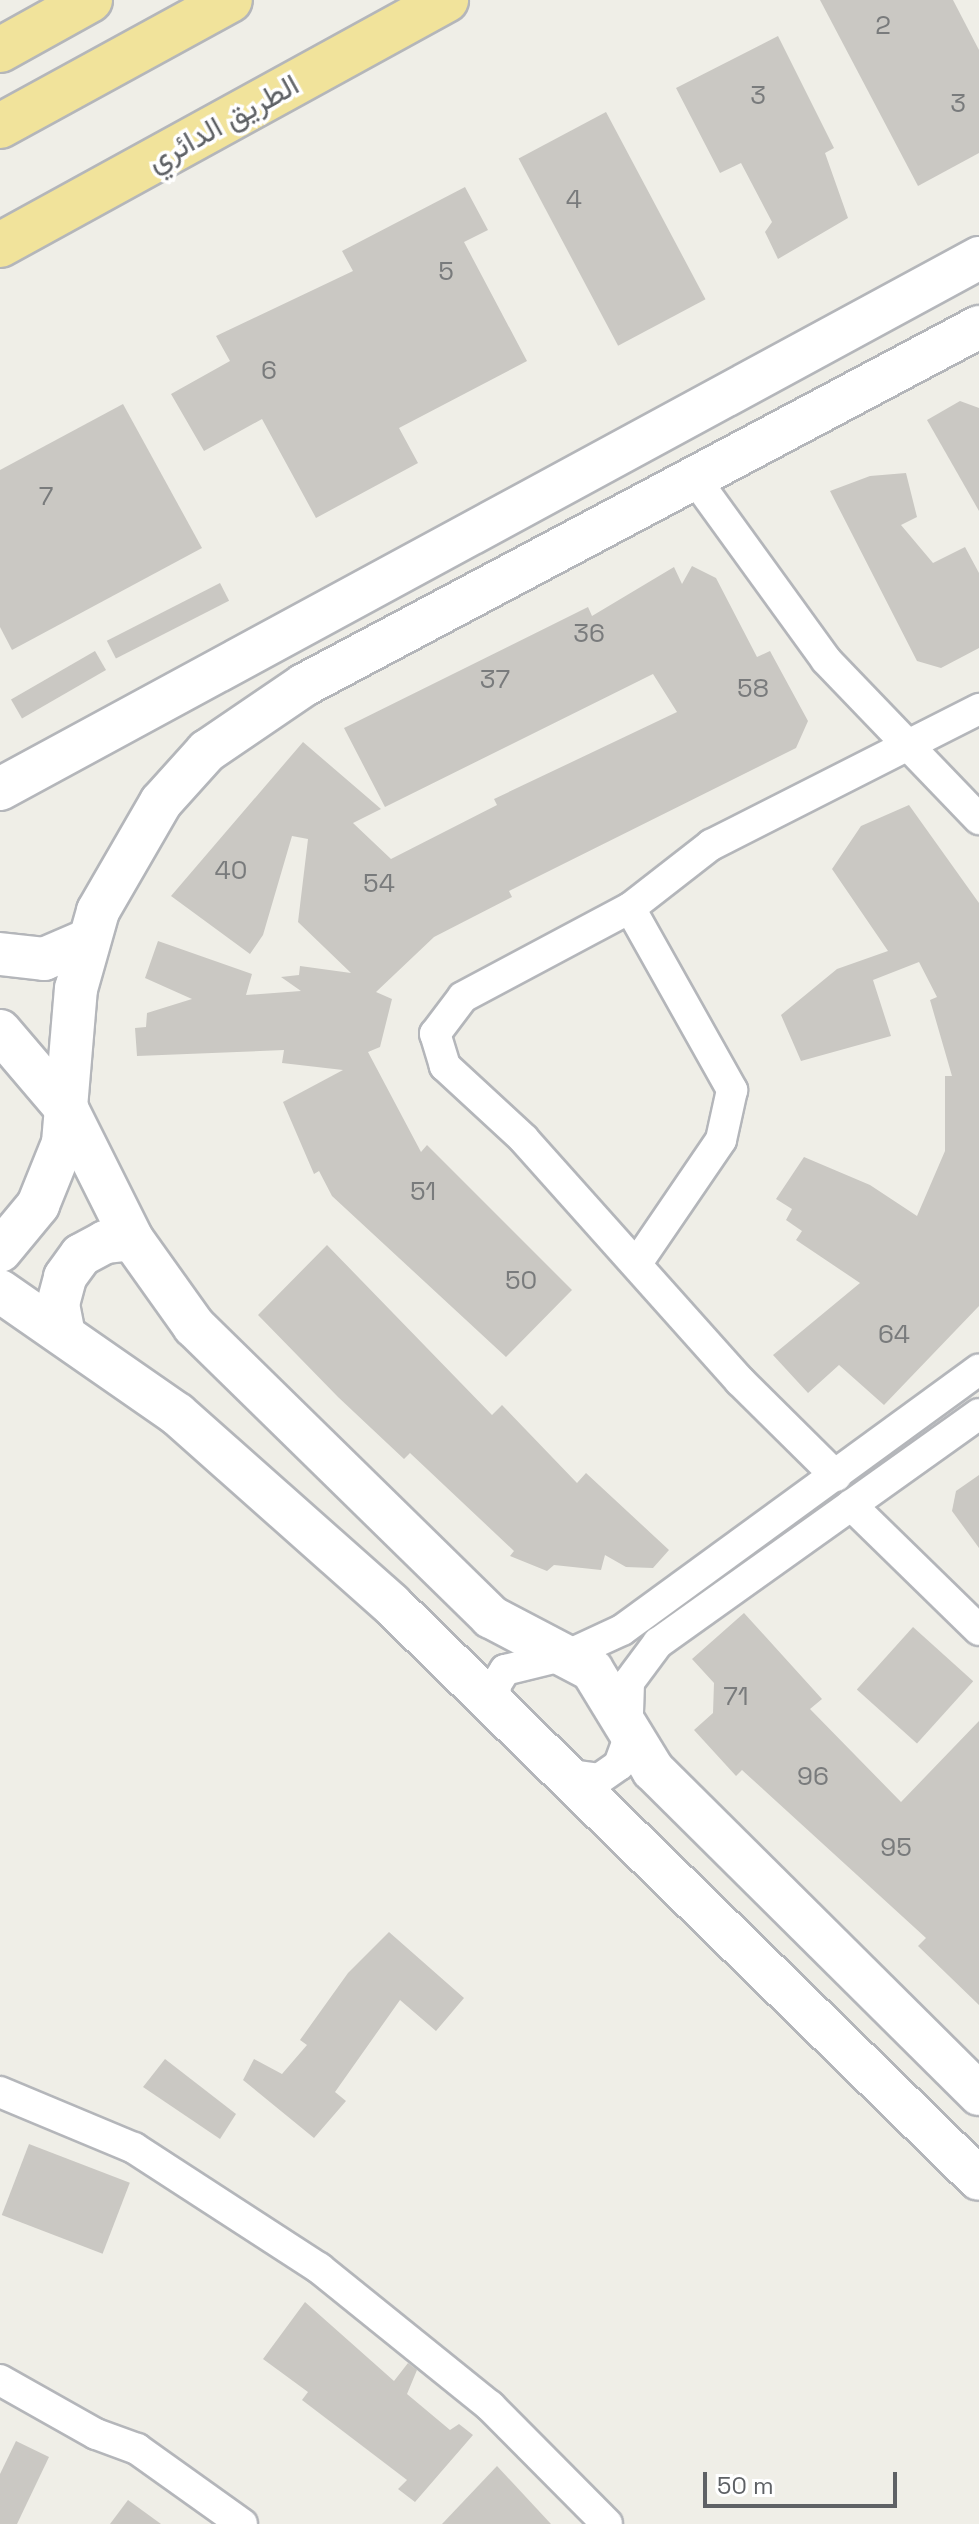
<!DOCTYPE html>
<meta charset="utf-8">
<style>
body{margin:0}
#map{position:relative;width:979px;height:2524px;overflow:hidden;background:#efeee7;font-family:"Space Grotesk",Vazirmatn,sans-serif}
div>[style]{position:absolute}
.building>*{inset:0;background:#cac8c3;transform-origin:0 0}
.roads{filter:drop-shadow(2px 0 #b4b6ba) drop-shadow(-2px 0 #b4b6ba) drop-shadow(0 2px #b4b6ba) drop-shadow(0 -2px #b4b6ba)}
.street>*{height:30px;margin:-15px;padding:0 15px;transform-origin:15px;border-radius:15px;background:#fff}
.secondary>*{height:42px;margin:-21px;padding:0 21px;transform-origin:21px;border-radius:21px;background:#fff}
.highway>*{height:44px;margin:-22px;padding:0 22px;transform-origin:22px;border-radius:22px;background:#f1e39b}
span{translate:-50% -50%;white-space:nowrap;text-align:center;line-height:1.15;-webkit-text-stroke:7px #fff;paint-order:stroke}
.number-label{font-size:26px;color:#797b7c}
.number-label span{-webkit-text-stroke-width:0}
.street-label{font-size:30px;color:#5e6165}
.scale{position:absolute;left:703px;top:2472px;width:194px;height:36px;box-sizing:border-box;border:4px solid #5e6165;border-top:0;padding-left:10px;font-size:24px;line-height:28px;white-space:nowrap;color:#5e6165;-webkit-text-stroke:6px #fff;paint-order:stroke}
</style>
<div id="map">
<div class="building">
<div style="clip-path:polygon(820px 0,953px 0,979px 50px,979px 153px,918px 186px)"></div>
<div style="clip-path:polygon(778px 36px,834px 148px,825px 153px,848px 218px,778px 259px,765px 232px,772px 222px,741px 163px,720px 173px,676px 88px)"></div>
<div style="left:606px;top:112px;width:212px;height:99px;rotate:62deg"></div>
<div style="clip-path:polygon(465px 187px,488px 230px,464px 242px,527px 361px,399px 428px,418px 463px,316px 518px,262px 419px,204px 451px,171px 394px,230px 361px,216px 336px,353px 271px,342px 251px)"></div>
<div style="clip-path:polygon(960px 401px,979px 408px,979px 511px,927px 420px)"></div>
<div style="clip-path:polygon(123px 404px,202px 548px,12px 650px,0 627px,0 470px)"></div>
<div style="clip-path:polygon(906px 473px,917px 517px,901px 525px,933px 563px,965px 547px,979px 573px,979px 648px,941px 668px,917px 661px,830px 491px,870px 476px)"></div>
<div style="clip-path:polygon(692px 566px,716px 578px,757px 657px,770px 651px,808px 721px,796px 748px,509px 891px,512px 897px,434px 937px,376px 992px,392px 999px,380px 1047px,368px 1052px,421px 1152px,427px 1145px,572px 1290px,506px 1357px,332px 1196px,319px 1171px,314px 1174px,283px 1102px,343px 1070px,282px 1063px,284px 1050px,137px 1056px,135px 1028px,146px 1027px,147px 1013px,192px 999px,145px 978px,158px 941px,252px 974px,246px 995px,301px 991px,281px 977px,299px 975px,300px 966px,351px 973px,298px 922px,308px 839px,292px 836px,263px 935px,250px 954px,171px 896px,303px 742px,381px 809px,353px 823px,391px 859px,497px 805px,494px 799px,677px 712px,653px 674px,385px 807px,344px 728px,588px 607px,592px 616px,674px 567px,682px 584px)"></div>
<div style="left:220px;top:583px;width:20px;height:127px;rotate:63deg"></div>
<div style="left:95px;top:651px;width:22px;height:97px;rotate:60deg"></div>
<div style="clip-path:polygon(909px 805px,979px 903px,979px 1306px,884px 1405px,839px 1365px,808px 1393px,773px 1355px,860px 1283px,796px 1240px,802px 1231px,786px 1220px,792px 1209px,776px 1199px,804px 1157px,870px 1185px,917px 1216px,945px 1151px,945px 1076px,952px 1076px,930px 1000px,937px 997px,919px 962px,873px 980px,891px 1036px,801px 1061px,781px 1015px,837px 969px,888px 951px,832px 869px,861px 826px)"></div>
<div style="clip-path:polygon(327px 1245px,492px 1415px,502px 1405px,577px 1483px,586px 1473px,669px 1550px,653px 1568px,626px 1567px,605px 1555px,601px 1570px,554px 1565px,547px 1571px,510px 1556px,514px 1551px,410px 1453px,404px 1459px,338px 1397px,258px 1315px)"></div>
<div style="clip-path:polygon(979px 1475px,979px 1548px,952px 1511px,956px 1491px)"></div>
<div style="clip-path:polygon(744px 1613px,822px 1699px,810px 1709px,901px 1802px,979px 1721px,979px 2005px,918px 1946px,926px 1938px,742px 1770px,736px 1776px,694px 1730px,713px 1713px,714px 1683px,692px 1659px)"></div>
<div style="left:913px;top:1627px;width:81px;height:84px;rotate:42deg"></div>
<div style="clip-path:polygon(389px 1932px,464px 1998px,436px 2031px,400px 2000px,335px 2092px,346px 2101px,314px 2138px,243px 2080px,254px 2059px,282px 2074px,307px 2045px,300px 2040px,348px 1973px)"></div>
<div style="clip-path:polygon(165px 2059px,236px 2114px,220px 2139px,143px 2087px)"></div>
<div style="left:29px;top:2144px;width:108px;height:76px;rotate:21deg"></div>
<div style="clip-path:polygon(305px 2302px,394px 2381px,408px 2363px,417px 2370px,407px 2394px,450px 2430px,459px 2424px,473px 2435px,415px 2502px,398px 2489px,407px 2480px,302px 2400px,308px 2392px,263px 2359px)"></div>
<div style="clip-path:polygon(16px 2441px,49px 2457px,17px 2524px,0 2524px,0 2474px)"></div>
<div style="clip-path:polygon(497px 2466px,551px 2524px,442px 2524px)"></div>
<div style="clip-path:polygon(128px 2500px,161px 2524px,110px 2524px)"></div>
</div>
<div class="roads">
<div class="street">
<div style="left:693px;top:476px;width:227px;rotate:54.1deg"></div>
<div style="left:826px;top:660px;width:221px;rotate:46.1deg"></div>
<div style="left:630px;top:908px;width:209px;rotate:60.7deg"></div>
<div style="left:732px;top:1090px;width:51px;rotate:102.4deg"></div>
<div style="left:721px;top:1140px;width:149px;rotate:124.3deg"></div>
<div style="left:836px;top:1476px;width:135px;rotate:-135.3deg"></div>
<div style="left:740px;top:1381px;width:324px;rotate:-131.8deg"></div>
<div style="left:524px;top:1139px;width:108px;rotate:-137.3deg"></div>
<div style="left:445px;top:1066px;width:34px;rotate:-107deg"></div>
<div style="left:435px;top:1034px;width:46px;rotate:-52.9deg"></div>
<div style="left:463px;top:997px;width:189px;rotate:-28.1deg"></div>
<div style="left:630px;top:908px;width:103px;rotate:-37.9deg"></div>
<div style="left:711px;top:845px;width:301px;rotate:-26.9deg"></div>
<div style="left:851px;top:1505px;width:179px;rotate:44.3deg"></div>
<div style="left:497px;top:1704px;width:18px;rotate:-96deg"></div>
<div style="left:495px;top:1686px;width:19px;rotate:-58deg"></div>
<div style="left:505px;top:1670px;width:67px;rotate:-13.8deg"></div>
<div style="left:570px;top:1654px;width:57px;rotate:-24.8deg"></div>
<div style="left:622px;top:1630px;width:442px;rotate:-36.1deg"></div>
<div style="left:564px;top:1774px;width:35px;rotate:8deg"></div>
<div style="left:599px;top:1779px;width:24px;rotate:-35deg"></div>
<div style="left:619px;top:1765px;width:23px;rotate:-70deg"></div>
<div style="left:627px;top:1743px;width:61px;rotate:-88.1deg"></div>
<div style="left:629px;top:1682px;width:49px;rotate:-53.4deg"></div>
<div style="left:658px;top:1643px;width:394px;rotate:-35.5deg"></div>
<div style="left:0;top:2092px;width:145px;rotate:22.7deg"></div>
<div style="left:134px;top:2148px;width:221px;rotate:33deg"></div>
<div style="left:319px;top:2268px;width:220px;rotate:38.9deg"></div>
<div style="left:490px;top:2406px;width:166px;rotate:45.2deg"></div>
<div style="left:0;top:2380px;width:110px;rotate:29.4deg"></div>
<div style="left:96px;top:2434px;width:44px;rotate:20.1deg"></div>
<div style="left:137px;top:2449px;width:129px;rotate:35.5deg"></div>
</div>
<div class="secondary">
<div style="left:0;top:789px;width:1114px;rotate:-28.47deg"></div>
<div style="left:0;top:954px;width:44px;rotate:6.5deg"></div>
<div style="left:44px;top:959px;width:48px;rotate:-23.4deg"></div>
<div style="left:0;top:1031px;width:105px;rotate:49.6deg"></div>
<div style="left:68px;top:1111px;width:143px;rotate:63.4deg"></div>
<div style="left:132px;top:1239px;width:107px;rotate:54.5deg"></div>
<div style="left:194px;top:1326px;width:416px;rotate:44.4deg"></div>
<div style="left:491px;top:1617px;width:114px;rotate:27.7deg"></div>
<div style="left:592px;top:1670px;width:117px;rotate:58.6deg"></div>
<div style="left:653px;top:1770px;width:460px;rotate:44.8deg"></div>
<div style="left:0;top:1251px;width:60px;rotate:-50.4deg"></div>
<div style="left:38px;top:1205px;width:67px;rotate:-68deg"></div>
<div style="left:63px;top:1143px;width:155px;rotate:-85.2deg"></div>
<div style="left:76px;top:989px;width:81px;rotate:-74.2deg"></div>
<div style="left:98px;top:911px;width:126px;rotate:-60deg"></div>
<div style="left:161px;top:802px;width:69px;rotate:-48deg"></div>
<div style="left:207px;top:751px;width:117px;rotate:-34.2deg"></div>
<div style="left:304px;top:685px;width:764px;rotate:-27.94deg"></div>
<div style="left:0;top:1291px;width:216px;rotate:34.8deg"></div>
<div style="left:177px;top:1414px;width:286px;rotate:41.6deg"></div>
<div style="left:391px;top:1604px;width:822px;rotate:44.36deg"></div>
<div style="left:63px;top:1330px;width:26px;rotate:-101deg"></div>
<div style="left:58px;top:1304px;width:28px;rotate:-75deg"></div>
<div style="left:65px;top:1277px;width:27px;rotate:-54deg"></div>
<div style="left:81px;top:1255px;width:27px;rotate:-28deg"></div>
<div style="left:105px;top:1242px;width:27px;rotate:-6deg"></div>
</div>
<div class="highway">
<div style="left:0;top:50px;width:103px;rotate:-29.1deg"></div>
<div style="left:0;top:126px;width:262px;rotate:-28.7deg"></div>
<div style="left:0;top:245px;width:509px;rotate:-28.78deg"></div>
</div>
</div>
<div class="number-label">
<span style="left:883px;top:26px">2</span>
<span style="left:758px;top:96px">3</span>
<span style="left:958px;top:104px">3</span>
<span style="left:574px;top:200px">4</span>
<span style="left:446px;top:272px">5</span>
<span style="left:269px;top:371px">6</span>
<span style="left:46px;top:497px">7</span>
<span style="left:589px;top:634px">36</span>
<span style="left:495px;top:680px">37</span>
<span style="left:753px;top:689px">58</span>
<span style="left:231px;top:871px">40</span>
<span style="left:379px;top:884px">54</span>
<span style="left:423px;top:1192px">51</span>
<span style="left:521px;top:1281px">50</span>
<span style="left:894px;top:1335px">64</span>
<span style="left:736px;top:1697px">71</span>
<span style="left:813px;top:1777px">96</span>
<span style="left:896px;top:1848px">95</span>
</div>
<div class="street-label">
<span style="left:223px;top:123px;rotate:-29deg">الطريق الدائري</span>
</div>
<div class="scale">50 m</div>
</div>
